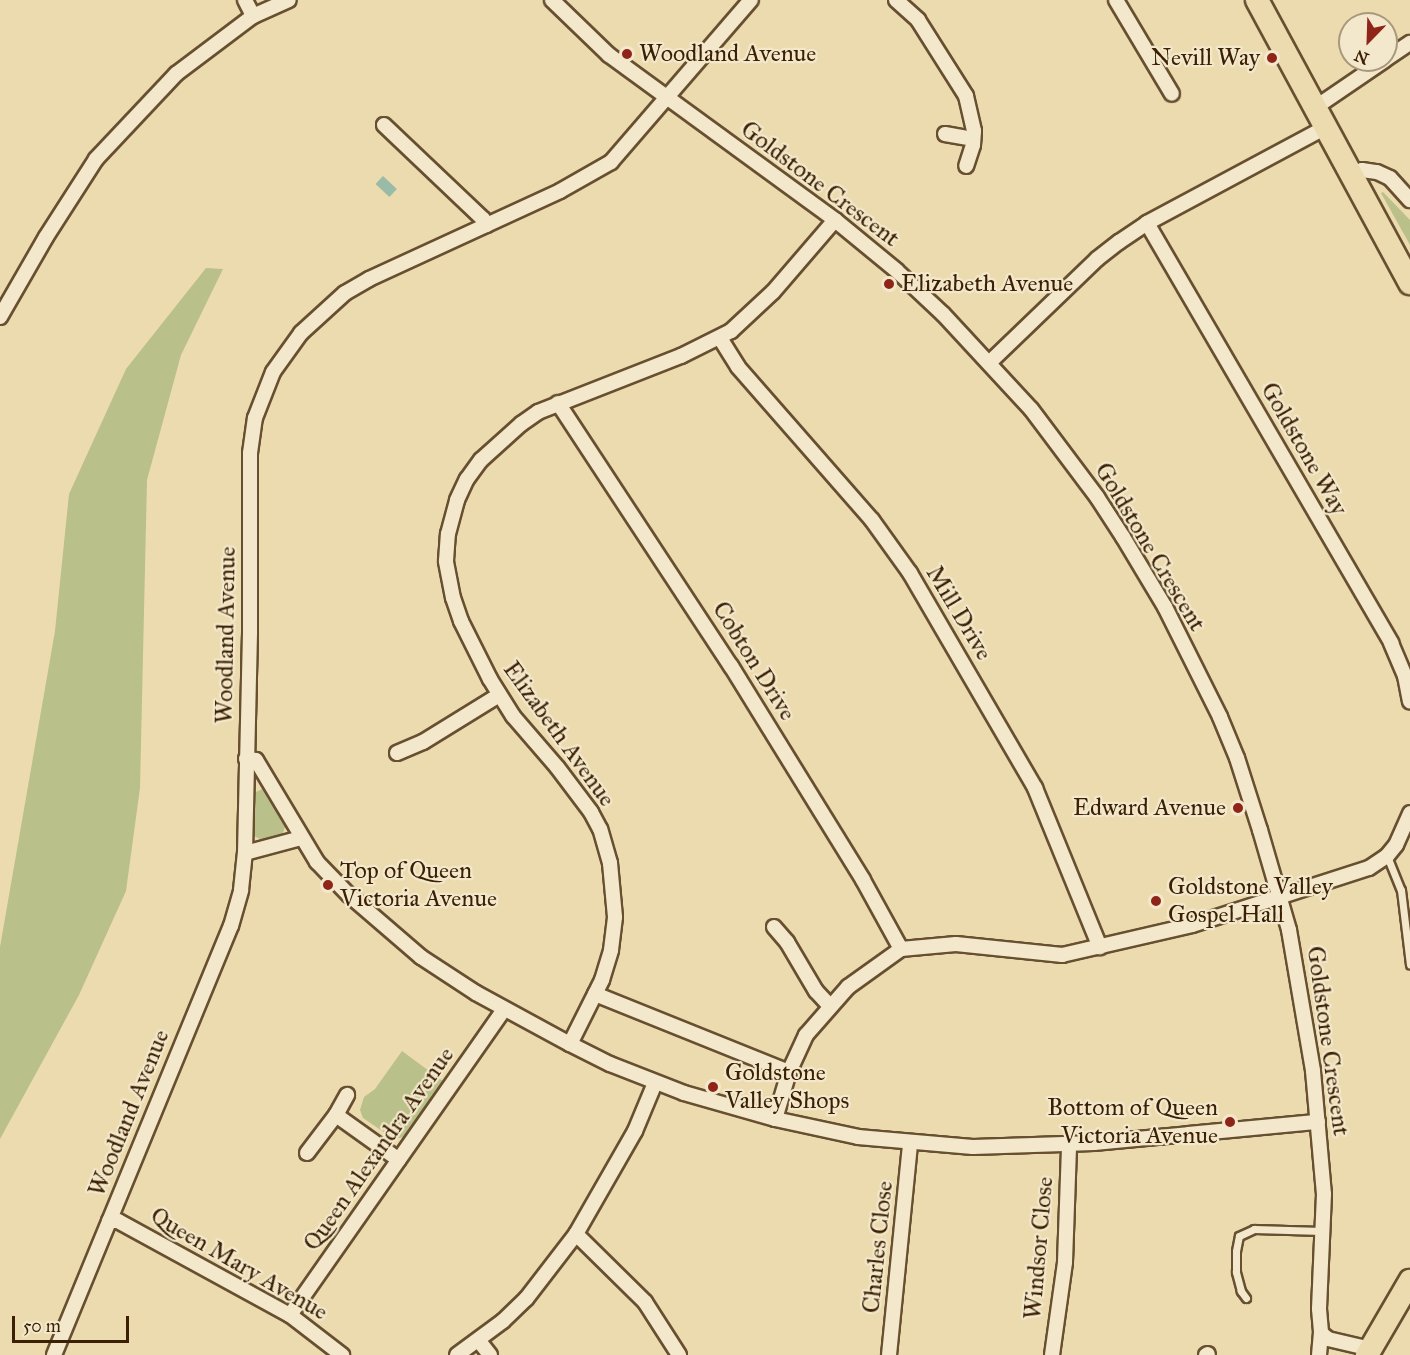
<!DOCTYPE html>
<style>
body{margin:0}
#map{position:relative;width:1410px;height:1355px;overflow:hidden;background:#ecdbaf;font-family:"IM FELL Great Primer",serif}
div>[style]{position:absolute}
.green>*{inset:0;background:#bac089}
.water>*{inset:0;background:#99bba7;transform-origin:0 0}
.roads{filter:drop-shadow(2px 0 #674f30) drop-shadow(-2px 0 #674f30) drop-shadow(0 2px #674f30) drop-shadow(0 -2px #674f30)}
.service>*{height:7px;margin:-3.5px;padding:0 3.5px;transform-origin:3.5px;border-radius:3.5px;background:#f3e8cb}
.minor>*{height:14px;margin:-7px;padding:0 7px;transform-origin:7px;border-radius:7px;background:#f3e8cb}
.primary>*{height:22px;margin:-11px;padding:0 11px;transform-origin:11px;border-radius:11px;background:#ecdbaf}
.dots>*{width:16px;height:16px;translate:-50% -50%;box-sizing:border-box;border:3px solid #f3e8cb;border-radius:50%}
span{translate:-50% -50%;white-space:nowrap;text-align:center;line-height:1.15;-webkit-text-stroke:4.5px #f3e8cb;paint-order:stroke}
.poi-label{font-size:24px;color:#3b2005}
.left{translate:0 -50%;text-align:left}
.right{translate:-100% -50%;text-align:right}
.street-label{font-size:24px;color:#3b2005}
.north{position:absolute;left:1338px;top:12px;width:60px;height:60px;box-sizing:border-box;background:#f3e8cb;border:2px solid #a9987c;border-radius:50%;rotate:203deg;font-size:16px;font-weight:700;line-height:24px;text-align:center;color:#3b2005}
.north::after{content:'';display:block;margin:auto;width:21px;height:27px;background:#8f2418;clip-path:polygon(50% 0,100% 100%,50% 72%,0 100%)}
.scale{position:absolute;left:12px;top:1316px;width:117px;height:27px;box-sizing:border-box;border:3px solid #3b2005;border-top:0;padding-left:8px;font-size:18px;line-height:21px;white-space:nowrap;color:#3b2005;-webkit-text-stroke:4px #f3e8cb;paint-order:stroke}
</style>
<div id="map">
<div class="green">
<div style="clip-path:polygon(1383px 192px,1410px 220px,1410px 245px,1381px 193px)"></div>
<div style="clip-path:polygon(206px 268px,223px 269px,181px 355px,147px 480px,140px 788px,126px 891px,79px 995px,0 1139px,0 947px,55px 631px,69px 494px,126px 369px)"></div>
<div style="clip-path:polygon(262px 789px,285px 827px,281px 838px,264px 841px,254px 836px,253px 797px,256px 792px)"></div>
<div style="clip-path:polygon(402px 1051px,444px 1082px,404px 1137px,394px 1139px,363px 1118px,360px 1110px,364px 1097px,375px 1089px)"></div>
</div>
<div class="water">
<div style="left:383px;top:176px;width:19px;height:11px;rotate:43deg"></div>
</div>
<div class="roads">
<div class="service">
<div style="left:1387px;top:856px;width:37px;rotate:68deg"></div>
<div style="left:1401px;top:890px;width:75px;rotate:83.1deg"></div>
<div style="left:1246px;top:1298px;width:9px;rotate:-126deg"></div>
<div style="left:1241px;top:1291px;width:20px;rotate:-105deg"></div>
<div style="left:1236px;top:1272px;width:21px;rotate:-90deg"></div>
<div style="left:1236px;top:1251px;width:15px;rotate:-79deg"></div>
<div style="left:1239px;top:1236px;width:17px;rotate:-25deg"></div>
<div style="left:1254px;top:1229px;width:68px;rotate:1.7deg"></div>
</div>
<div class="minor">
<div style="left:245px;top:0;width:18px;rotate:63deg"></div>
<div style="left:552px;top:0;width:79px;rotate:44deg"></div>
<div style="left:609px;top:55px;width:280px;rotate:36.1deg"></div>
<div style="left:835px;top:220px;width:80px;rotate:39.4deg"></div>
<div style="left:897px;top:271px;width:63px;rotate:43.1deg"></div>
<div style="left:943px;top:314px;width:129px;rotate:47.2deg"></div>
<div style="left:1031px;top:409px;width:110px;rotate:53.1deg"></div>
<div style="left:1097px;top:497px;width:48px;rotate:57deg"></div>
<div style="left:1123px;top:537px;width:82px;rotate:59deg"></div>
<div style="left:1165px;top:607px;width:123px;rotate:63.4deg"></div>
<div style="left:1220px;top:717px;width:44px;rotate:67.5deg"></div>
<div style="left:1237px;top:758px;width:76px;rotate:72.3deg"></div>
<div style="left:1260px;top:830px;width:104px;rotate:73.8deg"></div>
<div style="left:1289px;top:930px;width:143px;rotate:80.3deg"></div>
<div style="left:1313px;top:1071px;width:123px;rotate:84.9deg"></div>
<div style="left:1324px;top:1194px;width:115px;rotate:92.5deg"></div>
<div style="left:1319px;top:1309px;width:24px;rotate:85deg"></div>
<div style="left:1321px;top:1333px;width:9px;rotate:41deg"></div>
<div style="left:1328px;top:1339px;width:44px;rotate:13.1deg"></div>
<div style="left:896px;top:0;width:30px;rotate:42deg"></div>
<div style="left:918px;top:20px;width:90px;rotate:57.7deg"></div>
<div style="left:966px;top:96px;width:36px;rotate:77deg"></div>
<div style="left:974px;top:131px;width:14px;rotate:94deg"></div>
<div style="left:973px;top:145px;width:22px;rotate:108deg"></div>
<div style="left:1116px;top:0;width:109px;rotate:59.2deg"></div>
<div style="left:1386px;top:59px;width:29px;rotate:-34deg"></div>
<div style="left:1316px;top:107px;width:83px;rotate:-34.3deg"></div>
<div style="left:384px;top:125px;width:137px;rotate:43.5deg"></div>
<div style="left:483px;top:219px;width:7px;rotate:63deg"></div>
<div style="left:945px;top:134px;width:28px;rotate:10deg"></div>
<div style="left:1353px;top:174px;width:10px;rotate:-24deg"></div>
<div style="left:1362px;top:170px;width:15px;rotate:8deg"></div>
<div style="left:1377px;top:172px;width:14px;rotate:25deg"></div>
<div style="left:1390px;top:178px;width:30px;rotate:48deg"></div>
<div style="left:1147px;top:223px;width:486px;rotate:59.8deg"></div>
<div style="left:1391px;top:643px;width:36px;rotate:67deg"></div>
<div style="left:1405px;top:676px;width:26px;rotate:79deg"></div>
<div style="left:0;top:317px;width:92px;rotate:-60.1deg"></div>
<div style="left:46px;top:237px;width:93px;rotate:-57.3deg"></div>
<div style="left:96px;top:159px;width:117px;rotate:-46.7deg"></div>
<div style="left:176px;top:74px;width:96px;rotate:-37deg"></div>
<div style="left:253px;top:16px;width:39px;rotate:-24deg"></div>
<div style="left:720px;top:338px;width:34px;rotate:58deg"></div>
<div style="left:738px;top:367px;width:203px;rotate:48.8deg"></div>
<div style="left:872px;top:520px;width:65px;rotate:54.4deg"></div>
<div style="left:910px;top:573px;width:249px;rotate:59.8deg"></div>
<div style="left:1035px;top:788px;width:172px;rotate:67.8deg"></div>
<div style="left:990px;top:362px;width:149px;rotate:-43.9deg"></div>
<div style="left:1097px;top:259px;width:28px;rotate:-38deg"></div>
<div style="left:1119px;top:242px;width:34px;rotate:-34deg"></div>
<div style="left:1147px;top:223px;width:203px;rotate:-28.2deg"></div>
<div style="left:558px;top:403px;width:315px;rotate:56.7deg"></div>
<div style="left:731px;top:666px;width:251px;rotate:58.3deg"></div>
<div style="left:863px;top:880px;width:79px;rotate:61.2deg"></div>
<div style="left:397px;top:753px;width:28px;rotate:-23deg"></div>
<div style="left:423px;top:742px;width:89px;rotate:-31.7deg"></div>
<div style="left:246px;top:759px;width:10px;rotate:6deg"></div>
<div style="left:256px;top:760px;width:119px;rotate:59.1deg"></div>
<div style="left:317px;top:862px;width:46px;rotate:45.9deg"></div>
<div style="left:349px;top:895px;width:95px;rotate:40.7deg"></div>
<div style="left:421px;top:957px;width:66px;rotate:33.2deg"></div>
<div style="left:476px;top:993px;width:107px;rotate:28.5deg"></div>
<div style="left:570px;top:1044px;width:45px;rotate:26.6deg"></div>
<div style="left:610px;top:1064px;width:79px;rotate:21.4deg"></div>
<div style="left:684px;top:1093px;width:95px;rotate:15.9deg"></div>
<div style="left:775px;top:1119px;width:85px;rotate:12.2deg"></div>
<div style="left:858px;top:1137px;width:115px;rotate:5deg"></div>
<div style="left:973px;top:1147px;width:121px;rotate:-1.9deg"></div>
<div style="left:1094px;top:1143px;width:225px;rotate:-5.4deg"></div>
<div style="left:245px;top:853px;width:58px;rotate:-15deg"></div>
<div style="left:774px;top:927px;width:20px;rotate:49deg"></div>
<div style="left:787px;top:942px;width:57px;rotate:59.4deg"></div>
<div style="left:816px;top:991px;width:21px;rotate:47deg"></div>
<div style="left:595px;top:994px;width:209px;rotate:21.9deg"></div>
<div style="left:570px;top:1044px;width:72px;rotate:-63.4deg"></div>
<div style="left:602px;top:980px;width:31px;rotate:-73deg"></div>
<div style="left:611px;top:950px;width:33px;rotate:-83deg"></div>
<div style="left:615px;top:917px;width:54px;rotate:-95.3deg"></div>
<div style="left:610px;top:863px;width:35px;rotate:-106deg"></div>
<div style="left:600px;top:829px;width:19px;rotate:-118deg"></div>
<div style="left:591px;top:812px;width:56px;rotate:-127.1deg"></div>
<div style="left:557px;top:767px;width:67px;rotate:-130.8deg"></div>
<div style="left:513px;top:716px;width:44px;rotate:-121.9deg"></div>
<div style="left:490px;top:679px;width:65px;rotate:-116.6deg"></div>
<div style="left:461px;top:621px;width:24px;rotate:-109deg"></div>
<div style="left:453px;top:598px;width:38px;rotate:-101deg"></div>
<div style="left:446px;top:561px;width:27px;rotate:-86deg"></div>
<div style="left:448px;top:534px;width:35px;rotate:-75deg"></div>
<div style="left:457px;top:500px;width:23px;rotate:-65deg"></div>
<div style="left:467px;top:479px;width:24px;rotate:-54deg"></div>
<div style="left:481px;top:460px;width:54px;rotate:-42deg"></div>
<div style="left:521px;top:424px;width:21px;rotate:-35deg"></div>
<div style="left:538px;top:412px;width:154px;rotate:-21.4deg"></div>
<div style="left:681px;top:356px;width:56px;rotate:-26.6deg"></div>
<div style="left:731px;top:331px;width:57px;rotate:-42.9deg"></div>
<div style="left:773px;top:292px;width:95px;rotate:-49.3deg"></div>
<div style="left:336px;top:1115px;width:23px;rotate:-61deg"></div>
<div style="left:775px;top:1119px;width:49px;rotate:-73.4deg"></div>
<div style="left:789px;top:1072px;width:41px;rotate:-65.3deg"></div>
<div style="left:806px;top:1035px;width:64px;rotate:-48.8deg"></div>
<div style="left:848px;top:987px;width:65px;rotate:-35.6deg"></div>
<div style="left:901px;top:949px;width:55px;rotate:-5.2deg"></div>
<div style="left:956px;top:944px;width:107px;rotate:5.9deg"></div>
<div style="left:1062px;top:955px;width:133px;rotate:-13deg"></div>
<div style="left:1192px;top:925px;width:186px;rotate:-17.9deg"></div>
<div style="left:1369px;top:868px;width:22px;rotate:-34deg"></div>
<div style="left:1387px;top:856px;width:14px;rotate:-51deg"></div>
<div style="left:1396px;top:845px;width:35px;rotate:-66deg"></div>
<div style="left:307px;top:1153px;width:48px;rotate:-52.7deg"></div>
<div style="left:336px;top:1115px;width:77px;rotate:35.5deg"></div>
<div style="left:109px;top:1221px;width:9px"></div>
<div style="left:118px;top:1221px;width:196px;rotate:28.7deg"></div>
<div style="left:290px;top:1315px;width:66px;rotate:37.6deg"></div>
<div style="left:576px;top:1234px;width:97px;rotate:44.6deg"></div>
<div style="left:645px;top:1302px;width:63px;rotate:57.3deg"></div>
<div style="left:290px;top:1315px;width:373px;rotate:-55deg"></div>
<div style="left:479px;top:1341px;width:18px;rotate:52deg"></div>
<div style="left:54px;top:1355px;width:464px;rotate:-67.6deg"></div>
<div style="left:231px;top:926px;width:37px;rotate:-74deg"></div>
<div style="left:241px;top:890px;width:37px;rotate:-84deg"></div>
<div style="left:245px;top:853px;width:220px;rotate:-88.7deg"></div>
<div style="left:250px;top:633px;width:180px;rotate:-90deg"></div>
<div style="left:250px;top:453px;width:35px;rotate:-82deg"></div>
<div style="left:255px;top:418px;width:49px;rotate:-68.6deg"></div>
<div style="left:273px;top:372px;width:48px;rotate:-54.3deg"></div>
<div style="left:301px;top:333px;width:59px;rotate:-42.3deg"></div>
<div style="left:345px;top:293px;width:28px;rotate:-30deg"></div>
<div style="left:369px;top:279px;width:210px;rotate:-24.7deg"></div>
<div style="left:560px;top:191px;width:59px;rotate:-29.6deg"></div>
<div style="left:611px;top:162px;width:214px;rotate:-49.2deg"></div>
<div style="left:457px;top:1355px;width:57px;rotate:-36.5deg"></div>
<div style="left:503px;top:1321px;width:32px;rotate:-44deg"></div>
<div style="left:526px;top:1299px;width:82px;rotate:-52.4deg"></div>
<div style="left:576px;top:1234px;width:119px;rotate:-60.2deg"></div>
<div style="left:635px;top:1131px;width:52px;rotate:-67.4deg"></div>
<div style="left:889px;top:1355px;width:212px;rotate:-84.3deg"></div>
<div style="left:1052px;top:1355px;width:94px;rotate:-82deg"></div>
<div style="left:1065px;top:1262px;width:117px;rotate:-88deg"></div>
<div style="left:1206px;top:1355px;width:2px;rotate:-27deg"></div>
<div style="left:1319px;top:1355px;width:22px;rotate:-85deg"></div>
</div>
<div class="primary">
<div style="left:1257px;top:0;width:322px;rotate:61.6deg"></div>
<div style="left:1367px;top:1355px;width:86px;rotate:-59.8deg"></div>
</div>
</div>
<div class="dots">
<div style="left:627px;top:54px;background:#8f2418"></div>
<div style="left:1272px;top:58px;background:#8f2418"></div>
<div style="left:889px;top:284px;background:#8f2418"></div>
<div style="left:1238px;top:808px;background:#8f2418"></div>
<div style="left:328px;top:885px;background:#8f2418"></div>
<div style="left:1156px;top:901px;background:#8f2418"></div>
<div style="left:713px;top:1087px;background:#8f2418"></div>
<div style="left:1230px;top:1122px;background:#8f2418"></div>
</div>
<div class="poi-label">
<span class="left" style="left:639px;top:54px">Woodland Avenue</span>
<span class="right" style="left:1260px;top:58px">Nevill Way</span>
<span class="left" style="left:901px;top:284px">Elizabeth Avenue</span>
<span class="right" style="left:1226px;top:808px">Edward Avenue</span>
<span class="left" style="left:340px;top:885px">Top of Queen<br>Victoria Avenue</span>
<span class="left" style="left:1168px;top:901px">Goldstone Valley<br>Gospel Hall</span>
<span class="left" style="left:725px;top:1087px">Goldstone<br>Valley Shops</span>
<span class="right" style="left:1218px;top:1122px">Bottom of Queen<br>Victoria Avenue</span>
</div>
<div class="street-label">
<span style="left:820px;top:184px;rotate:37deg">Goldstone Crescent</span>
<span style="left:1304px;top:449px;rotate:60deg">Goldstone Way</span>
<span style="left:1150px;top:547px;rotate:59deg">Goldstone Crescent</span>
<span style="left:959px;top:613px;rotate:59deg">Mill Drive</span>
<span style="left:226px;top:635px;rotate:-89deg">Woodland Avenue</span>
<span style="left:754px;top:661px;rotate:58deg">Cobton Drive</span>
<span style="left:559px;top:734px;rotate:54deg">Elizabeth Avenue</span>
<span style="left:1328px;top:1041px;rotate:82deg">Goldstone Crescent</span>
<span style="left:129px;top:1113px;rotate:-68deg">Woodland Avenue</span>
<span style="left:379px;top:1149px;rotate:-55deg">Queen Alexandra Avenue</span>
<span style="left:878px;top:1247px;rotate:-84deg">Charles Close</span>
<span style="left:1039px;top:1248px;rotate:-85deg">Windsor Close</span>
<span style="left:239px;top:1264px;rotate:30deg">Queen Mary Avenue</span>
</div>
<div class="north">N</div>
<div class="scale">50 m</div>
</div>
